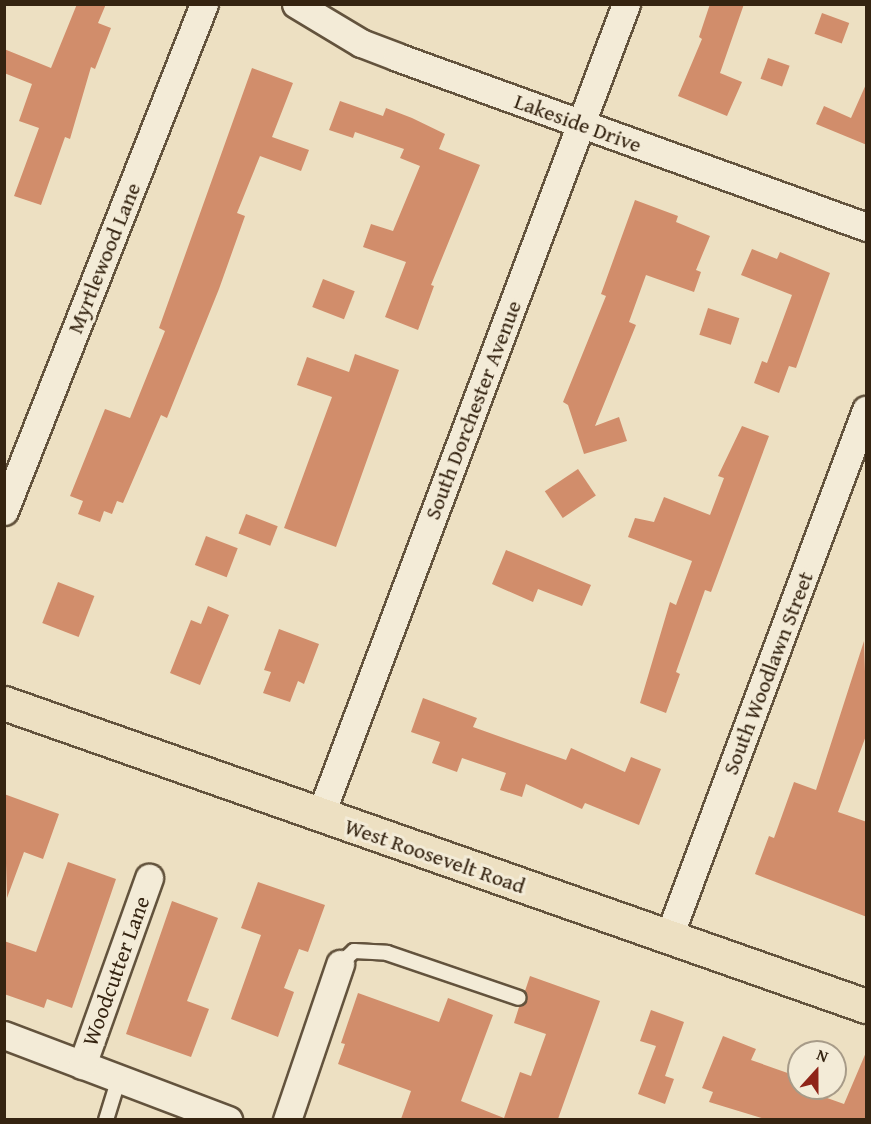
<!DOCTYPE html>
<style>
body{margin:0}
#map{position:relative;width:871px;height:1124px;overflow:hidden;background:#ede0c2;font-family:"Gentium Book Plus",serif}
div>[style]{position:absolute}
.building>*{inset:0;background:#d18d6b;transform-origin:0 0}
.roads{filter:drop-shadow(2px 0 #63533d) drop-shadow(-2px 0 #63533d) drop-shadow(0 2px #63533d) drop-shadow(0 -2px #63533d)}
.service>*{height:14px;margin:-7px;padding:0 7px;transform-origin:7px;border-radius:7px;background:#f3ebd7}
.minor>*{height:27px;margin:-13.5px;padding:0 13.5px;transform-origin:13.5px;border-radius:13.5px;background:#f3ebd7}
.primary>*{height:33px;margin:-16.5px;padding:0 16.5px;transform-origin:16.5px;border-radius:16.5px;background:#ede0c2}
span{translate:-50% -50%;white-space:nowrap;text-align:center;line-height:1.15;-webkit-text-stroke:6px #f3ebd7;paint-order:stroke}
.street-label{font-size:22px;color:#352411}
.frame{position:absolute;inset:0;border:6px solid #352411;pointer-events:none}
.north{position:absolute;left:787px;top:1040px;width:60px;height:60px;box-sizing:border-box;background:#f3ebd7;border:2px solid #a79b88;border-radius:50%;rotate:21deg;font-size:16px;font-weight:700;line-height:24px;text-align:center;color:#352411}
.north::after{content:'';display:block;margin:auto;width:21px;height:27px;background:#8f2418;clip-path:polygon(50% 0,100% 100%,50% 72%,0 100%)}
</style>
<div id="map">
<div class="building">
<div style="clip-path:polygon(77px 4px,106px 4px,98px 23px,111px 28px,95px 69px,91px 67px,70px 139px,65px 137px,41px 205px,14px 196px,39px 128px,19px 121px,32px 84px,4px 73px,4px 49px,51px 68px)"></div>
<div style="clip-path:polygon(710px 4px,744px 4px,720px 73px,742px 82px,727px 116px,678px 96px,702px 39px,699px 37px)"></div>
<div style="left:822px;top:13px;width:29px;height:22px;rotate:20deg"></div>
<div style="left:768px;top:58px;width:23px;height:22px;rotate:20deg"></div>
<div style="clip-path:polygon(252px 68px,293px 83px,272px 137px,309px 150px,301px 171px,260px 156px,237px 213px,245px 216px,219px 289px,167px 418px,161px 415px,123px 503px,117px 501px,112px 514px,104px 511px,100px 522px,78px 514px,83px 501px,70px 496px,105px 409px,130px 418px,165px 331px,159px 328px)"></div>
<div style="clip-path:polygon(867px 82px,867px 145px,816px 124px,824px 106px,851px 118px)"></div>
<div style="clip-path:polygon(340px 101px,383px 116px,386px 108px,412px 118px,445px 134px,439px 149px,480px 165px,431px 285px,434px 286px,418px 330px,385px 317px,406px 262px,363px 247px,371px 224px,393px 231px,420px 166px,400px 158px,404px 149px,355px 132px,353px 138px,329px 130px)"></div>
<div style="clip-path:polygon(635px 200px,678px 216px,676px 222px,710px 236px,696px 270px,701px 272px,694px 292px,646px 275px,629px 322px,636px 325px,595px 426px,619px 417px,627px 441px,584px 454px,568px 405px,563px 402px,606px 296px,601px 294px)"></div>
<div style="clip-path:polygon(752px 249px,777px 259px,780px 252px,830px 273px,796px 368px,789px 366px,779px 393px,754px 383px,762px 361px,767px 363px,792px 295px,741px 275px)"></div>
<div style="left:323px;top:279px;width:34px;height:30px;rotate:21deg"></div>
<div style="left:708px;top:308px;width:33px;height:28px;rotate:18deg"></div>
<div style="clip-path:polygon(355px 354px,399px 370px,336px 547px,284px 528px,332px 397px,297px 385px,307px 357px,349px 372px)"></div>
<div style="clip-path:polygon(742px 426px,769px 436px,711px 592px,705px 590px,676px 672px,680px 674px,666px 713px,640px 703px,670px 602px,676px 605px,692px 561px,628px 537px,635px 518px,654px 522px,664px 497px,710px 515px,724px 478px,718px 476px)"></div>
<div style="left:578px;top:469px;width:32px;height:40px;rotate:56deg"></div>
<div style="left:246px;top:514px;width:34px;height:21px;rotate:21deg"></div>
<div style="left:206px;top:536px;width:34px;height:31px;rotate:21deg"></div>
<div style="clip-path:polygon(506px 550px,591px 585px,582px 606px,538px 589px,533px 602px,492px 584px)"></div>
<div style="left:58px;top:582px;width:39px;height:44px;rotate:21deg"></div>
<div style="clip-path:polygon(208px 606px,229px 615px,200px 685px,170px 673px,191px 620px,201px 624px)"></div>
<div style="clip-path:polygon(279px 629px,319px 644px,304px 684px,298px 681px,290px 702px,263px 693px,271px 672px,264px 670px)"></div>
<div style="clip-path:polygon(864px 641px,867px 733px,838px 812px,867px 822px,867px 917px,755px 874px,769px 836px,774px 838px,794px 782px,816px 790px)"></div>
<div style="clip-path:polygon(423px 698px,477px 718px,473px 727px,566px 760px,571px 748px,625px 772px,631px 757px,661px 769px,639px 825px,585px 803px,582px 809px,526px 784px,522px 797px,500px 790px,506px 773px,462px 758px,457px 772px,432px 763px,440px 742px,411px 732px)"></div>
<div style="clip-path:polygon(4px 794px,59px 814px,43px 859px,24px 852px,7px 898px)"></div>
<div style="clip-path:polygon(68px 862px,116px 879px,72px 1008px,47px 999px,44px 1008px,4px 994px,4px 941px,36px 952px)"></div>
<div style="clip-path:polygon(258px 882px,325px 905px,308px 952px,299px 949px,284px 988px,294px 992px,278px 1037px,231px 1019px,261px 935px,241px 928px)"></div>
<div style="clip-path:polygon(172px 901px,218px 918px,187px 1001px,209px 1009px,191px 1057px,126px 1034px)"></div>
<div style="clip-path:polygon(530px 976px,600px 1001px,558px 1119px,401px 1119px,411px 1091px,338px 1064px,345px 1044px,341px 1043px,358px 993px,439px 1022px,448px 998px,493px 1015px,461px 1101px,504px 1118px,520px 1072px,531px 1076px,546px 1034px,514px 1023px,519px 1007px,527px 1001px,525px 991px)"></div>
<div style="clip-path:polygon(651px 1010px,684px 1022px,665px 1076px,674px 1079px,665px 1104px,638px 1094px,656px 1046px,640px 1041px)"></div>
<div style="clip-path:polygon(723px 1036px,756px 1049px,751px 1060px,799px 1077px,799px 1088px,844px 1104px,867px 1050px,867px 1119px,765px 1119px,709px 1102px,713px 1092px,702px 1088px)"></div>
</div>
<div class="roads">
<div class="service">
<div style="left:340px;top:964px;width:19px;rotate:-43deg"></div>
<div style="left:354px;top:951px;width:33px;rotate:3deg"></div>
<div style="left:387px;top:953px;width:139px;rotate:18.8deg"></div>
<div style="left:106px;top:1120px;width:44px;rotate:-72.8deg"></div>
</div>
<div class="minor">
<div style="left:296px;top:4px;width:76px;rotate:31deg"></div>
<div style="left:361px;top:43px;width:39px;rotate:21deg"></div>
<div style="left:397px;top:57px;width:499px;rotate:19.9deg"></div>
<div style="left:4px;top:511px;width:545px;rotate:-68.47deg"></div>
<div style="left:320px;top:816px;width:868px;rotate:-69.35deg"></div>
<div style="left:669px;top:936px;width:562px;rotate:-69.47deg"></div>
<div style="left:4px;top:1035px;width:240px;rotate:20.8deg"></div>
<div style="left:82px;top:1065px;width:199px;rotate:-70.3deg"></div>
<div style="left:287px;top:1120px;width:165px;rotate:-71.2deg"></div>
</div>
<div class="primary">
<div style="left:4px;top:703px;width:914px;rotate:19.37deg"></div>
</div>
</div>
<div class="street-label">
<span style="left:578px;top:123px;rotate:20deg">Lakeside Drive</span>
<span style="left:104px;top:258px;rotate:-68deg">Myrtlewood Lane</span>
<span style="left:473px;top:410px;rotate:-69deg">South Dorchester Avenue</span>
<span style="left:768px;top:673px;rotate:-69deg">South Woodlawn Street</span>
<span style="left:435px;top:856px;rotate:19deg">West Roosevelt Road</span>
<span style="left:116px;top:971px;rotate:-70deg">Woodcutter Lane</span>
</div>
<div class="frame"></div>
<div class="north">N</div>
</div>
